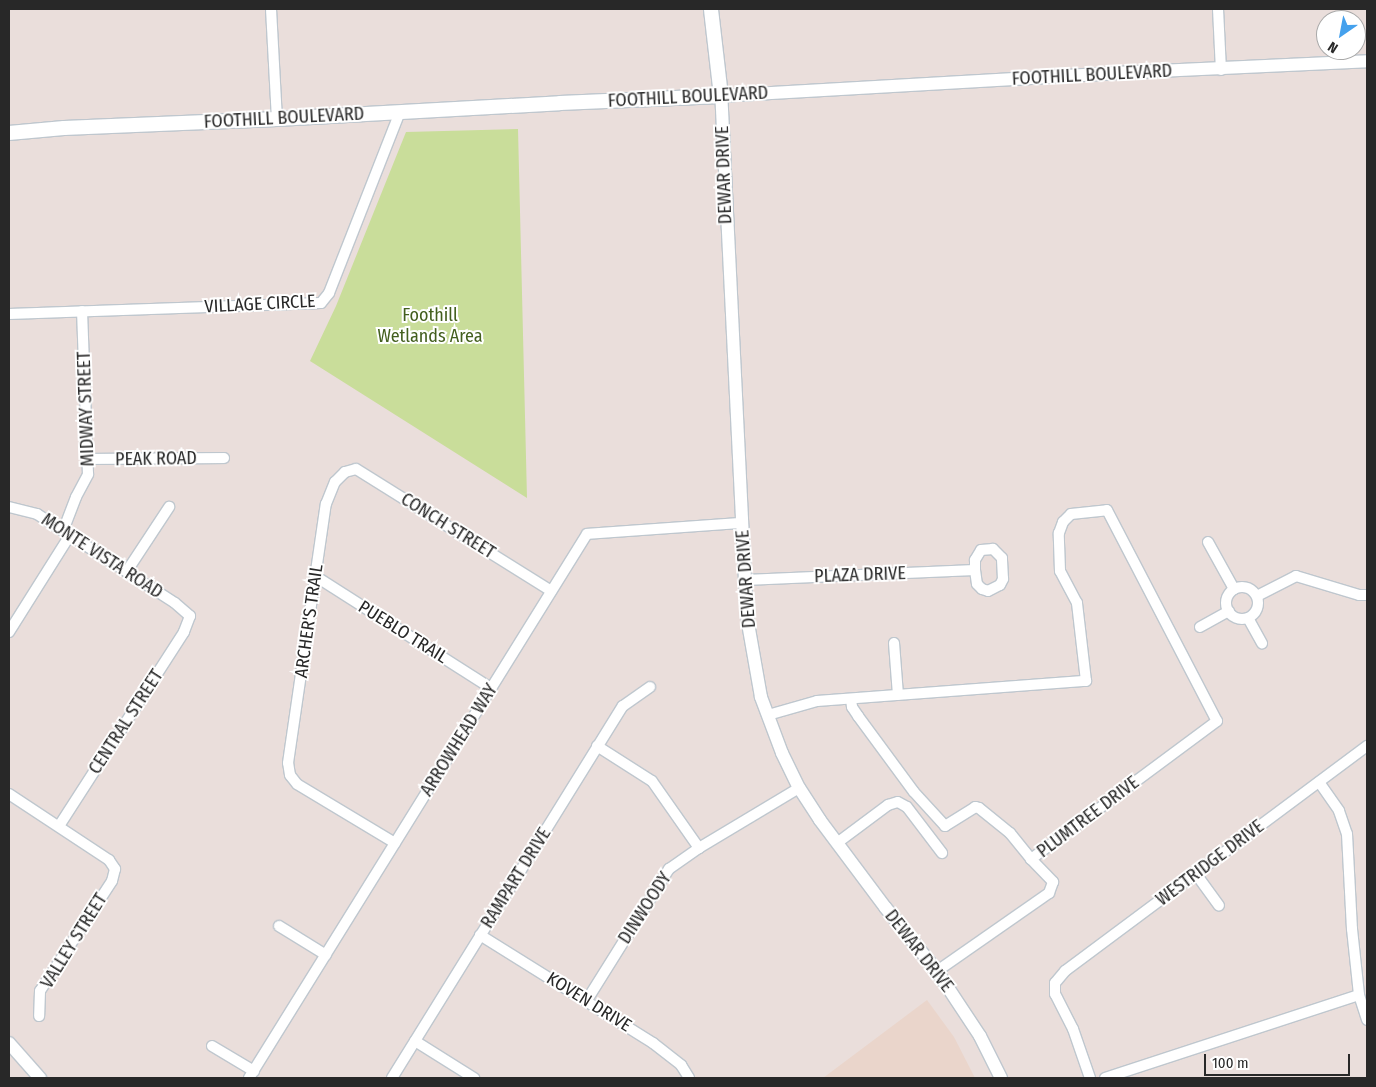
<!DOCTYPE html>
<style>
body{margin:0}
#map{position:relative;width:1376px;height:1087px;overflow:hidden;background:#eadedb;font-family:"Fira Sans Condensed",sans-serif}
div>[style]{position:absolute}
.education>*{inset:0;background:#ead5cb}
.green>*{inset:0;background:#c9dd9a}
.roads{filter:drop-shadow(1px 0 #bfc7ce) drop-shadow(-1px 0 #bfc7ce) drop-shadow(0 1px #bfc7ce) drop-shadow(0 -1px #bfc7ce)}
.minor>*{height:10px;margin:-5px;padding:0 5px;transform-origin:5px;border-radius:5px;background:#fff}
.minor>.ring{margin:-5px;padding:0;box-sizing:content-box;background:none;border:10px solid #fff;border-radius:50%}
.tertiary>*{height:12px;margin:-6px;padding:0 6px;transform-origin:6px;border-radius:6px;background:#fff}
.secondary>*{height:14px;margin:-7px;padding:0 7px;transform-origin:7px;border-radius:7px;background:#fff}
span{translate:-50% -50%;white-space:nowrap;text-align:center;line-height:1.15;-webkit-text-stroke:4px #fff;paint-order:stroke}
.street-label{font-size:18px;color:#282828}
.park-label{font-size:18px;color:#435f1e}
.frame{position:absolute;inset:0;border:10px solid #282828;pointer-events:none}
.north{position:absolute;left:1316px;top:10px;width:50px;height:50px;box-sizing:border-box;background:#fff;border:1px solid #a9a9a9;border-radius:50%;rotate:213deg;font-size:14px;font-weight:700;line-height:20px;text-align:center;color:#282828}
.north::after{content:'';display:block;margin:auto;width:18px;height:22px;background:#45a1ed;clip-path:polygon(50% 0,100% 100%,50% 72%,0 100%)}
.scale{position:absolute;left:1204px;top:1054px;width:146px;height:22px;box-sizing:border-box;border:2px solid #282828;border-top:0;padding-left:6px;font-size:15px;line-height:18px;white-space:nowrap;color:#282828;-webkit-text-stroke:4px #fff;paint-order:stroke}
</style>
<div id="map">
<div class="education">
<div style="clip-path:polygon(927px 1000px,954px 1037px,975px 1078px,823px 1078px)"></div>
</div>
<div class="green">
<div style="clip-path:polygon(518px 129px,527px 498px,310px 361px,336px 306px,406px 132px)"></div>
</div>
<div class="roads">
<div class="minor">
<div style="left:271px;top:9px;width:110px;rotate:86.9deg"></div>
<div style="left:1218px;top:9px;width:61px;rotate:87.2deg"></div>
<div style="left:9px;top:314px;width:312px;rotate:-2deg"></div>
<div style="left:321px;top:303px;width:13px;rotate:-51deg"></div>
<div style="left:329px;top:293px;width:194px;rotate:-68.6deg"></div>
<div style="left:88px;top:459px;width:136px;rotate:-0.4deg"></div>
<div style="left:9px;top:507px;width:29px;rotate:14deg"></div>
<div style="left:37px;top:514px;width:164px;rotate:32.8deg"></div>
<div style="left:175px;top:603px;width:20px;rotate:41deg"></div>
<div style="left:190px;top:616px;width:17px;rotate:111deg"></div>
<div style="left:184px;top:632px;width:231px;rotate:122.8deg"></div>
<div style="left:63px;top:531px;width:36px;rotate:-69deg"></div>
<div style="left:76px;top:497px;width:26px;rotate:-62deg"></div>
<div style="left:88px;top:474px;width:163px;rotate:-92.1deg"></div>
<div style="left:1208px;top:542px;width:54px;rotate:61deg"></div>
<div style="left:127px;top:571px;width:77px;rotate:-56.7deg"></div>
<div style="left:315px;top:576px;width:209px;rotate:32.5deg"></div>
<div style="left:745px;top:580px;width:230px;rotate:-2.5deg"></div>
<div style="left:975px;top:570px;width:14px;rotate:82deg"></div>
<div style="left:977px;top:584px;width:7px;rotate:45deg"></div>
<div style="left:982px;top:589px;width:6px;rotate:18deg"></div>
<div style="left:988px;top:591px;width:13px;rotate:-27deg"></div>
<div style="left:1000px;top:585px;width:7px;rotate:-63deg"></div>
<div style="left:1003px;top:579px;width:21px;rotate:-93deg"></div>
<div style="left:1002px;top:558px;width:13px;rotate:-135deg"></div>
<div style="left:993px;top:549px;width:12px;rotate:175deg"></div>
<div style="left:981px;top:550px;width:12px;rotate:121deg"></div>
<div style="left:975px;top:560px;width:10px;rotate:90deg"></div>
<div class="ring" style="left:1226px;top:587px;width:22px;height:22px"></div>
<div style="left:1257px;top:596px;width:44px;rotate:-27.1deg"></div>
<div style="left:1296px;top:576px;width:66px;rotate:16.8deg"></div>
<div style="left:1359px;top:595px;width:8px"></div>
<div style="left:1248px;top:618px;width:29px;rotate:61deg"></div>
<div style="left:1200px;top:627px;width:33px;rotate:-29deg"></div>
<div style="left:9px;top:632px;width:115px;rotate:-57.8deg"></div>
<div style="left:894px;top:643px;width:52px;rotate:85.6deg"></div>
<div style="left:851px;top:699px;width:8px;rotate:83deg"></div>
<div style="left:852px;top:707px;width:11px;rotate:56deg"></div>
<div style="left:858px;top:716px;width:94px;rotate:53.6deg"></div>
<div style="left:914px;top:792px;width:46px;rotate:47.6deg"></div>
<div style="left:945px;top:826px;width:36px;rotate:-32deg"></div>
<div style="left:975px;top:807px;width:4px;rotate:14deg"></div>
<div style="left:979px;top:808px;width:40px;rotate:39deg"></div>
<div style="left:1010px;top:833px;width:33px;rotate:51deg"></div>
<div style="left:768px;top:715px;width:51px;rotate:-15.9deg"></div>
<div style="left:817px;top:701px;width:270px;rotate:-4.3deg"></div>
<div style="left:1086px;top:681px;width:79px;rotate:-96.6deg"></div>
<div style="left:1077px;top:603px;width:36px;rotate:-118deg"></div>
<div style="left:1060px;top:571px;width:38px;rotate:-92deg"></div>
<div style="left:1059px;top:533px;width:12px;rotate:-70deg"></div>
<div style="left:1063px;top:522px;width:11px;rotate:-45deg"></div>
<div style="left:1071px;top:514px;width:36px;rotate:-6deg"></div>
<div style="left:1107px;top:510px;width:238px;rotate:62.5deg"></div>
<div style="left:1217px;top:721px;width:232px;rotate:143.4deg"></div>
<div style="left:1031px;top:859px;width:32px;rotate:46deg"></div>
<div style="left:1053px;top:882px;width:12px;rotate:110deg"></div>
<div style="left:1049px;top:893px;width:136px;rotate:145.1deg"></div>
<div style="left:597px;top:746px;width:65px;rotate:32.5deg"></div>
<div style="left:652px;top:781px;width:82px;rotate:55deg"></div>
<div style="left:1319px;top:782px;width:35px;rotate:55deg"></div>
<div style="left:1339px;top:811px;width:24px;rotate:71deg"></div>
<div style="left:1347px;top:834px;width:95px;rotate:87deg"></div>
<div style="left:1352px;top:929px;width:66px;rotate:83.9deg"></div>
<div style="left:1359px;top:995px;width:26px;rotate:72deg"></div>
<div style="left:9px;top:794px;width:120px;rotate:33.4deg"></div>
<div style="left:109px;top:860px;width:11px;rotate:56deg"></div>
<div style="left:115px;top:869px;width:12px;rotate:104deg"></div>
<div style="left:112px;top:881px;width:131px;rotate:123.2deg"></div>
<div style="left:40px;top:991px;width:25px;rotate:92deg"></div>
<div style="left:395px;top:843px;width:114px;rotate:-149deg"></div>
<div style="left:297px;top:784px;width:11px;rotate:-128deg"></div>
<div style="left:290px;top:775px;width:12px;rotate:-99deg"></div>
<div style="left:288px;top:763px;width:262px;rotate:-81.7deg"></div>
<div style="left:326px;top:504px;width:24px;rotate:-68deg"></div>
<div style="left:335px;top:482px;width:14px;rotate:-45deg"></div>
<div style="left:345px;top:472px;width:11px;rotate:-15deg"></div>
<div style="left:356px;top:469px;width:230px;rotate:32deg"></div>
<div style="left:837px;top:843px;width:64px;rotate:-36.7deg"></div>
<div style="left:888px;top:805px;width:10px;rotate:-17deg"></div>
<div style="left:898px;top:802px;width:10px;rotate:29deg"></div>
<div style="left:907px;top:807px;width:58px;rotate:52.7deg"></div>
<div style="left:1196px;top:874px;width:39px;rotate:54deg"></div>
<div style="left:279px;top:926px;width:55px;rotate:31.7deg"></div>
<div style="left:480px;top:935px;width:204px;rotate:32deg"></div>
<div style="left:653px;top:1043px;width:36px;rotate:38deg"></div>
<div style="left:681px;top:1065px;width:15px;rotate:58deg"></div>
<div style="left:587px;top:1000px;width:155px;rotate:-58deg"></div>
<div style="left:669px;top:869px;width:37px;rotate:-35deg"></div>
<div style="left:699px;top:848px;width:117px;rotate:-31deg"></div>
<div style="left:415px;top:1041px;width:70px;rotate:32.1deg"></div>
<div style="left:212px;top:1046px;width:49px;rotate:30.8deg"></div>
<div style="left:249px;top:1078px;width:640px;rotate:-58.15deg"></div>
<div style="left:587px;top:534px;width:155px;rotate:-4.1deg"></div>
<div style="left:392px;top:1078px;width:438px;rotate:-58.2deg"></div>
<div style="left:623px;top:706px;width:33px;rotate:-35deg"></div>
<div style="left:1090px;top:1078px;width:52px;rotate:-109.1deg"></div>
<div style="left:1073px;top:1029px;width:39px;rotate:-117deg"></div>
<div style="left:1055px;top:994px;width:11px;rotate:-90deg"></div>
<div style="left:1055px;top:983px;width:16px;rotate:-50deg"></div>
<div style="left:1065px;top:971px;width:377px;rotate:-36.7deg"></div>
<div style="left:1105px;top:1078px;width:267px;rotate:-18.1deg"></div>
</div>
<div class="tertiary">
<div style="left:9px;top:1043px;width:47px;rotate:48.5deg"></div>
<div style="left:1001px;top:1078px;width:47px;rotate:-116.6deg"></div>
<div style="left:980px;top:1036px;width:78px;rotate:-123.5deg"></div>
<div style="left:937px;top:971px;width:82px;rotate:-129.1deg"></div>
<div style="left:885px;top:907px;width:109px;rotate:-126.8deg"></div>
<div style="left:820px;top:820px;width:38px;rotate:-123deg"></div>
<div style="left:799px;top:788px;width:39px;rotate:-116deg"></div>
<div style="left:782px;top:753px;width:60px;rotate:-110.6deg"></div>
<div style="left:761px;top:697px;width:75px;rotate:-100deg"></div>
<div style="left:748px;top:623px;width:43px;rotate:-94deg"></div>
<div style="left:745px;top:580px;width:485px;rotate:-92.8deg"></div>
<div style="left:721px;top:96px;width:396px;rotate:-3.3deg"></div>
<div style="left:1116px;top:73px;width:251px;rotate:-2.7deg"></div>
</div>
<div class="secondary">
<div style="left:9px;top:133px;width:55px;rotate:-5.2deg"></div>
<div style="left:64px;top:128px;width:213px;rotate:-2.4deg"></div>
<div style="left:277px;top:119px;width:283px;rotate:-3.2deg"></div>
<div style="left:560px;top:103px;width:161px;rotate:-2.5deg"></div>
<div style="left:721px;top:96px;width:88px;rotate:-96.6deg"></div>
</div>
</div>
<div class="street-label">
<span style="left:1092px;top:75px;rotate:-3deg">FOOTHILL BOULEVARD</span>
<span style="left:688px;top:97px;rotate:-3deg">FOOTHILL BOULEVARD</span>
<span style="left:284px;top:118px;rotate:-3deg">FOOTHILL BOULEVARD</span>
<span style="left:724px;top:175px;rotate:-92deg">DEWAR DRIVE</span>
<span style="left:260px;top:304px;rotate:-3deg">VILLAGE CIRCLE</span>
<span style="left:86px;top:409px;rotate:-92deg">MIDWAY STREET</span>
<span style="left:156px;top:459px;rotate:-1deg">PEAK ROAD</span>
<span style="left:448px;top:526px;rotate:32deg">CONCH STREET</span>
<span style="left:102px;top:556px;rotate:33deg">MONTE VISTA ROAD</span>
<span style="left:860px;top:575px;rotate:-2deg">PLAZA DRIVE</span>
<span style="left:746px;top:579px;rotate:-94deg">DEWAR DRIVE</span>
<span style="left:309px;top:621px;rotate:-82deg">ARCHER'S TRAIL</span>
<span style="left:403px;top:632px;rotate:32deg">PUEBLO TRAIL</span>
<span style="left:126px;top:722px;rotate:-57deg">CENTRAL STREET</span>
<span style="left:459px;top:740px;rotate:-58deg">ARROWHEAD WAY</span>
<span style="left:1088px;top:817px;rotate:-37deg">PLUMTREE DRIVE</span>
<span style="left:1210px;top:863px;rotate:-37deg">WESTRIDGE DRIVE</span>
<span style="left:516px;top:878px;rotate:-58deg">RAMPART DRIVE</span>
<span style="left:645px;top:908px;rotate:-57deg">DINWOODY</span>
<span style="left:74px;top:941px;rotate:-58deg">VALLEY STREET</span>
<span style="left:919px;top:951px;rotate:52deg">DEWAR DRIVE</span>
<span style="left:589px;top:1002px;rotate:32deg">KOVEN DRIVE</span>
</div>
<div class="park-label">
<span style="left:430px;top:326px">Foothill<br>Wetlands Area</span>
</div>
<div class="frame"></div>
<div class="north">N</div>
<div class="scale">100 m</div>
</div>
